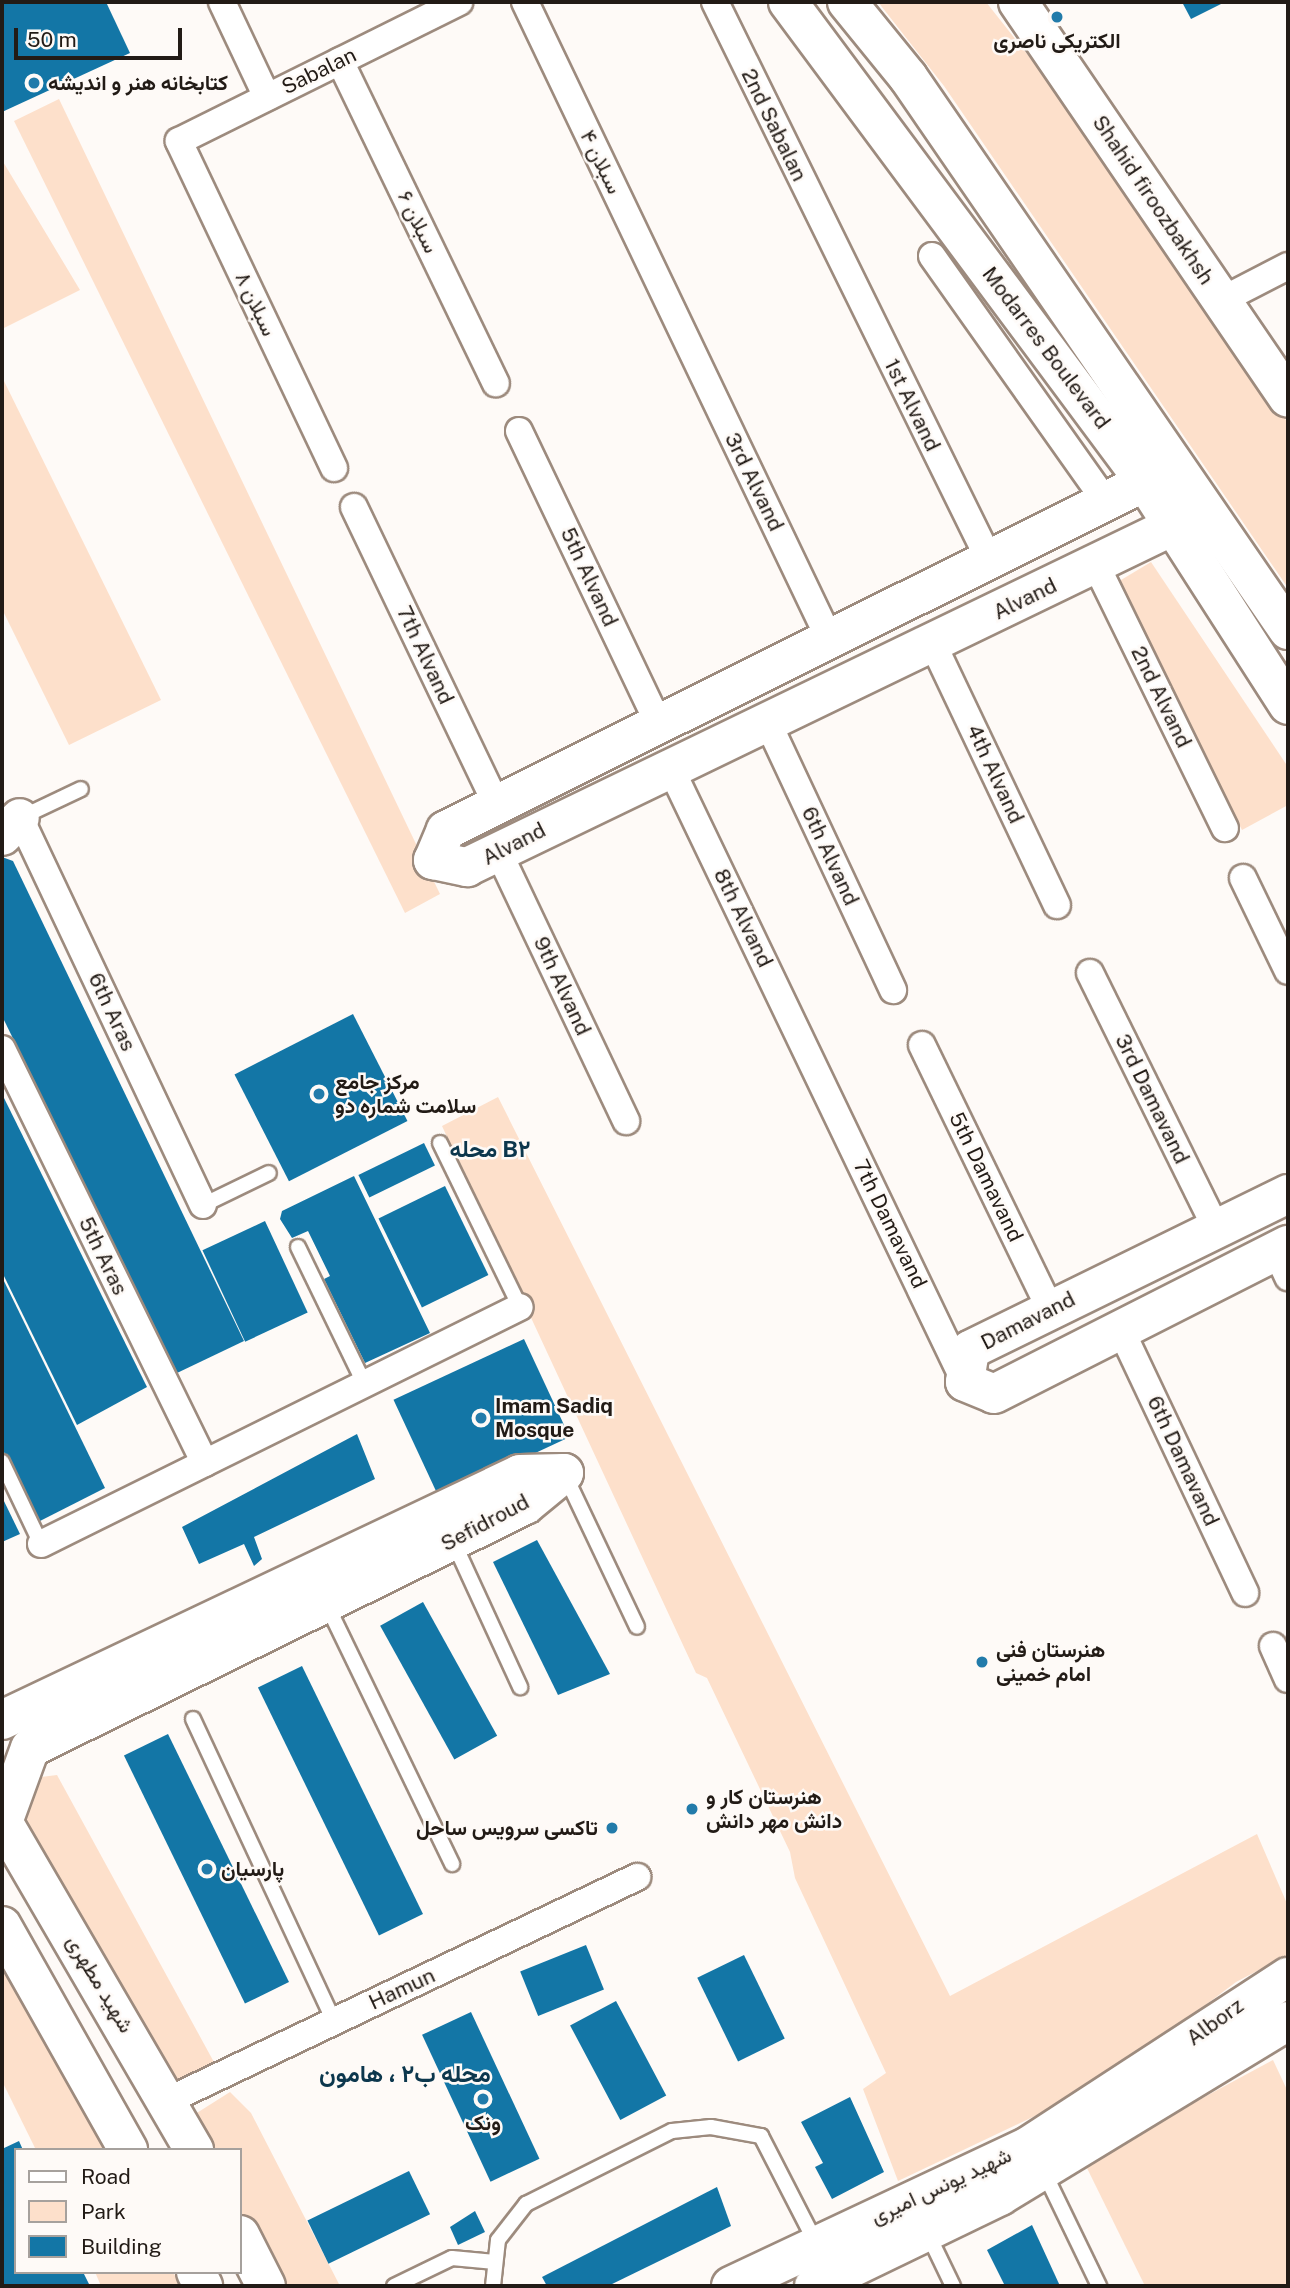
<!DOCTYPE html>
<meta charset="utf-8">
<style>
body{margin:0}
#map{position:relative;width:1290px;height:2288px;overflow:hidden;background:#fefaf7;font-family:"Public Sans",Vazirmatn,sans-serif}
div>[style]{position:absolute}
.green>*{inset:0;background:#fde0cb}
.building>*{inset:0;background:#1376a6;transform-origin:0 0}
.roads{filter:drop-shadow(2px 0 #9d8b7e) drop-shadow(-2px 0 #9d8b7e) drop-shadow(0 2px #9d8b7e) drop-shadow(0 -2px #9d8b7e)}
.lane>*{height:14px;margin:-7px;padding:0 7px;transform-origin:7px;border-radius:7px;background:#fff}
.street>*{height:26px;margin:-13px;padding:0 13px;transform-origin:13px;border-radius:13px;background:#fff}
.secondary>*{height:38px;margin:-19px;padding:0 19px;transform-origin:19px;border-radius:19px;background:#fff}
.dots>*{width:19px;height:19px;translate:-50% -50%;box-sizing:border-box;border:4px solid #fefaf7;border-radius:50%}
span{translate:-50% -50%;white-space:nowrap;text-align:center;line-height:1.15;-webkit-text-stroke:5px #fefaf7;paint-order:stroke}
.poi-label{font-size:21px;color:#221b16;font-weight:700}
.left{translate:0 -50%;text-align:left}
.right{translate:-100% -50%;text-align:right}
.street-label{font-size:21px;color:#221b16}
.neighbourhood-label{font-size:23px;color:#0c374d;font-weight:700}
.quarter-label{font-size:24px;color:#0c374d;font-weight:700}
.frame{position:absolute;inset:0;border:4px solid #221b16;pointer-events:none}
.legend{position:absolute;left:14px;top:2148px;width:228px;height:126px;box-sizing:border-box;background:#fefaf7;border:2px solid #a6a19d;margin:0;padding:9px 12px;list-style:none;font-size:21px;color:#221b16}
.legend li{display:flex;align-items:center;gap:14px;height:35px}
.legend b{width:35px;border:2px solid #a6a19d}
.scale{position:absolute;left:14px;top:28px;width:168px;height:32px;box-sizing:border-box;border:4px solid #221b16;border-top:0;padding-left:9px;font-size:21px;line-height:24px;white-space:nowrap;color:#221b16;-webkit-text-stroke:5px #fefaf7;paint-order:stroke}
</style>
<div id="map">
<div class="green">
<div style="clip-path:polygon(878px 2px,986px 2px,1058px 93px,1288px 423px,1288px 588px,944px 86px)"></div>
<div style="clip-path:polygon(59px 99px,440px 894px,405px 913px,14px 121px)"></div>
<div style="clip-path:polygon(2px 160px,80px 290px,2px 329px)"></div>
<div style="clip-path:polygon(2px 377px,161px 700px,69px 745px,2px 609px)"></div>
<div style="clip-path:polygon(1151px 562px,1288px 767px,1288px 805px,1242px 830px,1116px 583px)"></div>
<div style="clip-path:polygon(498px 1097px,950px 1996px,1257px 1834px,1288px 1906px,1288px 1955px,1236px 1982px,1100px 2085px,898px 2181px,863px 2089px,886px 2073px,795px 1878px,790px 1852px,707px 1678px,696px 1673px,442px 1126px)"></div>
<div style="clip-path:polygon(57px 1775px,215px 2064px,175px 2086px,20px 1823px,41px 1777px)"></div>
<div style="clip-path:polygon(2px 1969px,69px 2086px,105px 2150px,36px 2150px,2px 2081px)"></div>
<div style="clip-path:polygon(1273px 2060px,1288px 2092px,1288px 2286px,1145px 2286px,1084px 2162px)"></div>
<div style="clip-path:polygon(230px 2092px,251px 2113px,340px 2286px,278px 2286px,240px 2211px,240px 2150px,209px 2150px,192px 2116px)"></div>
<div style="clip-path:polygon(95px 2272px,173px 2272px,181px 2286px,101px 2286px)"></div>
</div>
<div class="building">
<div style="clip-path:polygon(2px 2px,106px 2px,130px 53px,2px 112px)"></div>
<div style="clip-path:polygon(1182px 2px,1225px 2px,1191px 19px)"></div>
<div style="clip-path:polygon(2px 857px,13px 861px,244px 1341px,177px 1373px,2px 1016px)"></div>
<div style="left:353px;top:1014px;width:120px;height:133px;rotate:63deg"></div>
<div style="clip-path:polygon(2px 1094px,147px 1387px,77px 1425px,2px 1272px)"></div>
<div style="left:424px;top:1143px;width:25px;height:73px;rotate:64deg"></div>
<div style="clip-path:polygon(354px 1176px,430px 1333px,365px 1363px,324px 1279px,330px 1276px,308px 1231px,292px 1238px,280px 1219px,282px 1211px)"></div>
<div style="left:445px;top:1186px;width:99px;height:74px;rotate:64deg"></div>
<div style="left:265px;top:1221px;width:101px;height:69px;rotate:65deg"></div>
<div style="clip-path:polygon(2px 1277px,105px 1488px,38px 1522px,2px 1448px)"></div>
<div style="left:524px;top:1339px;width:108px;height:144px;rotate:65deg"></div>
<div style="clip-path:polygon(357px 1434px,375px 1479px,254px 1537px,262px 1559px,254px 1566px,244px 1544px,199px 1564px,182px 1527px)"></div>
<div style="clip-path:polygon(2px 1497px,20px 1534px,2px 1542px)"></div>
<div style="clip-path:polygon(537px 1540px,610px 1674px,558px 1695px,493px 1562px)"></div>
<div style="left:423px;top:1602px;width:153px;height:49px;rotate:61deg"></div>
<div style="left:302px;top:1666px;width:276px;height:49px;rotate:64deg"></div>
<div style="left:168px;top:1734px;width:276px;height:49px;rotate:64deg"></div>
<div style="left:586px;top:1945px;width:48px;height:71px;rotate:68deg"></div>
<div style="left:744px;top:1955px;width:93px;height:52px;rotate:64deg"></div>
<div style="left:616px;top:2001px;width:107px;height:52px;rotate:62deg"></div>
<div style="left:471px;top:2012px;width:162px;height:54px;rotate:65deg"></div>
<div style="clip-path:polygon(850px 2097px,884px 2172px,832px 2199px,815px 2167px,823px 2163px,801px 2122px)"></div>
<div style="clip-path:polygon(19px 2141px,23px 2150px,16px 2150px,16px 2272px,83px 2272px,90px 2286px,2px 2286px,2px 2149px)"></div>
<div style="left:409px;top:2171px;width:48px;height:113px;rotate:64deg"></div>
<div style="clip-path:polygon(717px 2187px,731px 2226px,608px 2286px,547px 2286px,542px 2277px)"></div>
<div style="clip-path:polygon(475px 2211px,485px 2232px,458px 2245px,450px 2227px)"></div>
<div style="clip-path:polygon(1032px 2225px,1060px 2286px,1005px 2286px,987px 2250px)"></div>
</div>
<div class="roads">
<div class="lane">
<div style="left:22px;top:817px;width:65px;rotate:-25.4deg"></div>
<div style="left:440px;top:1143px;width:182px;rotate:64deg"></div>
<div style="left:203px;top:1205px;width:73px;rotate:-25.9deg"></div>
<div style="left:298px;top:1247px;width:151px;rotate:64.1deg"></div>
<div style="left:2px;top:1462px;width:91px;rotate:64.6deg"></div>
<div style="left:564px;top:1473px;width:170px;rotate:64.6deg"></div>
<div style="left:453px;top:1541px;width:161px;rotate:65.3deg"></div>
<div style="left:326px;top:1603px;width:290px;rotate:64.2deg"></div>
<div style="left:193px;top:1719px;width:333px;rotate:65deg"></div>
<div style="left:1044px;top:2172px;width:127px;rotate:64.2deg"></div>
<div style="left:927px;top:2232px;width:60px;rotate:64.3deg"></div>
<div style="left:394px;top:2286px;width:64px;rotate:-25.8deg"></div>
<div style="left:452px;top:2258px;width:43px;rotate:5.3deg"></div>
<div style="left:493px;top:2286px;width:46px;rotate:-83.8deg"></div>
<div style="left:498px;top:2240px;width:46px;rotate:-52.1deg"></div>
<div style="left:526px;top:2204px;width:163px;rotate:-26.6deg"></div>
<div style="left:672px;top:2131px;width:39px;rotate:-6deg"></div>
<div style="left:711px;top:2127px;width:51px;rotate:10.2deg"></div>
<div style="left:761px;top:2136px;width:120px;rotate:62.8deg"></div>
</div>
<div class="street">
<div style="left:222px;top:2px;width:105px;rotate:64.7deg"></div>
<div style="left:525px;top:2px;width:709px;rotate:64.45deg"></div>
<div style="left:715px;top:2px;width:623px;rotate:63.81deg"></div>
<div style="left:340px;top:61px;width:358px;rotate:64.2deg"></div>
<div style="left:932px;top:256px;width:303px;rotate:54.7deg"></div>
<div style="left:1222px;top:300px;width:74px;rotate:-27.3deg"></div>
<div style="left:519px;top:431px;width:323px;rotate:64.5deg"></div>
<div style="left:334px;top:468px;width:362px;rotate:-115.4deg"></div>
<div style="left:179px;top:141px;width:313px;rotate:-26.4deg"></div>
<div style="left:354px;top:507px;width:329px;rotate:64.4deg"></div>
<div style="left:1096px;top:565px;width:293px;rotate:63.9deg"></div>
<div style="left:933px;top:644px;width:289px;rotate:64.6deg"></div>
<div style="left:768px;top:723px;width:295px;rotate:64.9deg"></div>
<div style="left:671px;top:769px;width:680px;rotate:64.38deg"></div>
<div style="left:20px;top:818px;width:428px;rotate:64.7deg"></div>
<div style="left:498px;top:851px;width:299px;rotate:64.6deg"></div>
<div style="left:1243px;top:878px;width:103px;rotate:64.2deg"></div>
<div style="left:1090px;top:973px;width:282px;rotate:63.7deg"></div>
<div style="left:922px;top:1045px;width:293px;rotate:64.1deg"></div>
<div style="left:2px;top:1049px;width:461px;rotate:63.9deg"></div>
<div style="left:1276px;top:1251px;width:29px;rotate:65deg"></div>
<div style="left:1120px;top:1328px;width:293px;rotate:64.7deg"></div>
<div style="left:41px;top:1544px;width:534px;rotate:-26.33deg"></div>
<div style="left:1273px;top:1646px;width:36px;rotate:66deg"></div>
<div style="left:167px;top:2101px;width:521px;rotate:-25.48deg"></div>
</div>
<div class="secondary">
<div style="left:788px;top:2px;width:598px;rotate:53.36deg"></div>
<div style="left:1145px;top:482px;width:265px;rotate:57.3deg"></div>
<div style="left:847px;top:2px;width:97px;rotate:50.9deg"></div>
<div style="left:908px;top:77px;width:671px;rotate:55.5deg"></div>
<div style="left:1018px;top:2px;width:479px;rotate:55.7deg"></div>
<div style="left:1145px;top:482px;width:781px;rotate:153.53deg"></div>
<div style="left:446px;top:830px;width:33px;rotate:113deg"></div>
<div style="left:433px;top:860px;width:35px;rotate:12deg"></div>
<div style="left:467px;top:867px;width:784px;rotate:-25.78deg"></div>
<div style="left:2px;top:836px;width:25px;rotate:-45deg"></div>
<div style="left:1288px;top:1194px;width:354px;rotate:153.9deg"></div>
<div style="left:970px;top:1350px;width:32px;rotate:99deg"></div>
<div style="left:965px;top:1382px;width:31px;rotate:22deg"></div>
<div style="left:994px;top:1394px;width:330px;rotate:-26.9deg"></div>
<div style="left:2px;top:1720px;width:573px;rotate:-25.4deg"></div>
<div style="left:520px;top:1474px;width:44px;rotate:-1.3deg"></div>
<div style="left:564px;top:1473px;width:50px;rotate:140.6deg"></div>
<div style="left:525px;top:1505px;width:551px;rotate:153.85deg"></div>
<div style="left:30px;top:1748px;width:79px;rotate:110deg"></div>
<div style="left:2px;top:1820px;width:382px;rotate:59.8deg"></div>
<div style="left:2px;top:1926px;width:257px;rotate:60.6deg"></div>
<div style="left:240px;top:2235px;width:57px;rotate:63deg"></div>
<div style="left:196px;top:2272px;width:16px;rotate:63deg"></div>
<div style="left:731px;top:2286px;width:331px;rotate:-25.2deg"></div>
<div style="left:1030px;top:2145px;width:308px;rotate:-33.1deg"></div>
<div style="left:814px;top:2286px;width:207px;rotate:-25.8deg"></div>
<div style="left:1000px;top:2196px;width:337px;rotate:-31.3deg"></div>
</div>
</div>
<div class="dots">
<div style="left:1057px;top:17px;background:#227baa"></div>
<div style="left:34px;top:83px;background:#227baa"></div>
<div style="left:319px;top:1094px;background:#227baa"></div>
<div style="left:481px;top:1418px;background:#227baa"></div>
<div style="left:982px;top:1662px;background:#227baa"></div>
<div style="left:692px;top:1809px;background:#227baa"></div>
<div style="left:612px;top:1828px;background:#227baa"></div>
<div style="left:207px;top:1869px;background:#227baa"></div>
<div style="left:483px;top:2099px;background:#227baa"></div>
</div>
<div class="poi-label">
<span style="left:1057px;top:41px">الکتریکی ناصری</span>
<span class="left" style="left:48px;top:83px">کتابخانه هنر و اندیشه</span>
<span class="left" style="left:335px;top:1094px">مرکز جامع<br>سلامت شماره دو</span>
<span class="left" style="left:495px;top:1418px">Imam Sadiq<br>Mosque</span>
<span class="left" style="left:996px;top:1662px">هنرستان فنی<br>امام خمینی</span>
<span class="left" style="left:706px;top:1809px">هنرستان کار و<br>دانش مهر دانش</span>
<span class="right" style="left:598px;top:1828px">تاکسی سرویس ساحل</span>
<span class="left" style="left:221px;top:1869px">پارسیان</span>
<span style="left:483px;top:2123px">ونک</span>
</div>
<div class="street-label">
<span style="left:319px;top:71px;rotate:-26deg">Sabalan</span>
<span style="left:774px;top:125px;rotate:64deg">2nd Sabalan</span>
<span style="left:601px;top:162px;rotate:64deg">سبلان ۴</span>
<span style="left:1153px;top:200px;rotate:56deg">Shahid firoozbakhsh</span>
<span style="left:418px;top:222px;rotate:64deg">سبلان ۶</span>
<span style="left:256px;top:304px;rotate:65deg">سبلان ۸</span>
<span style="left:1046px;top:348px;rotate:53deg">Modarres Boulevard</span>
<span style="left:912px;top:405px;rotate:64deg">1st Alvand</span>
<span style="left:754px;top:482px;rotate:64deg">3rd Alvand</span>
<span style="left:589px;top:577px;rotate:65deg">5th Alvand</span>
<span style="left:1025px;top:599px;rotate:-26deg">Alvand</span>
<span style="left:425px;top:655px;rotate:65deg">7th Alvand</span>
<span style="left:1161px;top:697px;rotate:64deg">2nd Alvand</span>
<span style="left:995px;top:774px;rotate:65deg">4th Alvand</span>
<span style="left:514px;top:844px;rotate:-27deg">Alvand</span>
<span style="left:830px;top:856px;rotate:65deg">6th Alvand</span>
<span style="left:743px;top:918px;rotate:64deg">8th Alvand</span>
<span style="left:562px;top:986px;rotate:65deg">9th Alvand</span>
<span style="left:112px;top:1012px;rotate:65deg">6th Aras</span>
<span style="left:1152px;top:1099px;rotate:64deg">3rd Damavand</span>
<span style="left:986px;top:1177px;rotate:64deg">5th Damavand</span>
<span style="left:890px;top:1224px;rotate:64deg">7th Damavand</span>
<span style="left:103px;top:1256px;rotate:64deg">5th Aras</span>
<span style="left:1028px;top:1321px;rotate:-27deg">Damavand</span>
<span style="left:1183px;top:1461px;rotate:65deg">6th Damavand</span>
<span style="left:485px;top:1523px;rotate:-28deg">Sefidroud</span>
<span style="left:100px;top:1984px;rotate:59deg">شهید مطهری</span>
<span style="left:402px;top:1989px;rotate:-25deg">Hamun</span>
<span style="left:1215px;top:2022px;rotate:-36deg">Alborz</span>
<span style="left:941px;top:2186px;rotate:-25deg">شهید یونس امیری</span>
</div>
<div class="neighbourhood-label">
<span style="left:490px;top:1149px">محله B۲</span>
</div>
<div class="quarter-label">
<span style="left:405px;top:2074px">محله ب۲ ، هامون</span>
</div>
<div class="frame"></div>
<ul class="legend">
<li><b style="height:9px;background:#fff"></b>Road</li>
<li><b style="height:19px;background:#fde0cb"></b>Park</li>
<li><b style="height:19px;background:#1376a6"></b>Building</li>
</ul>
<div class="scale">50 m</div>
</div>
